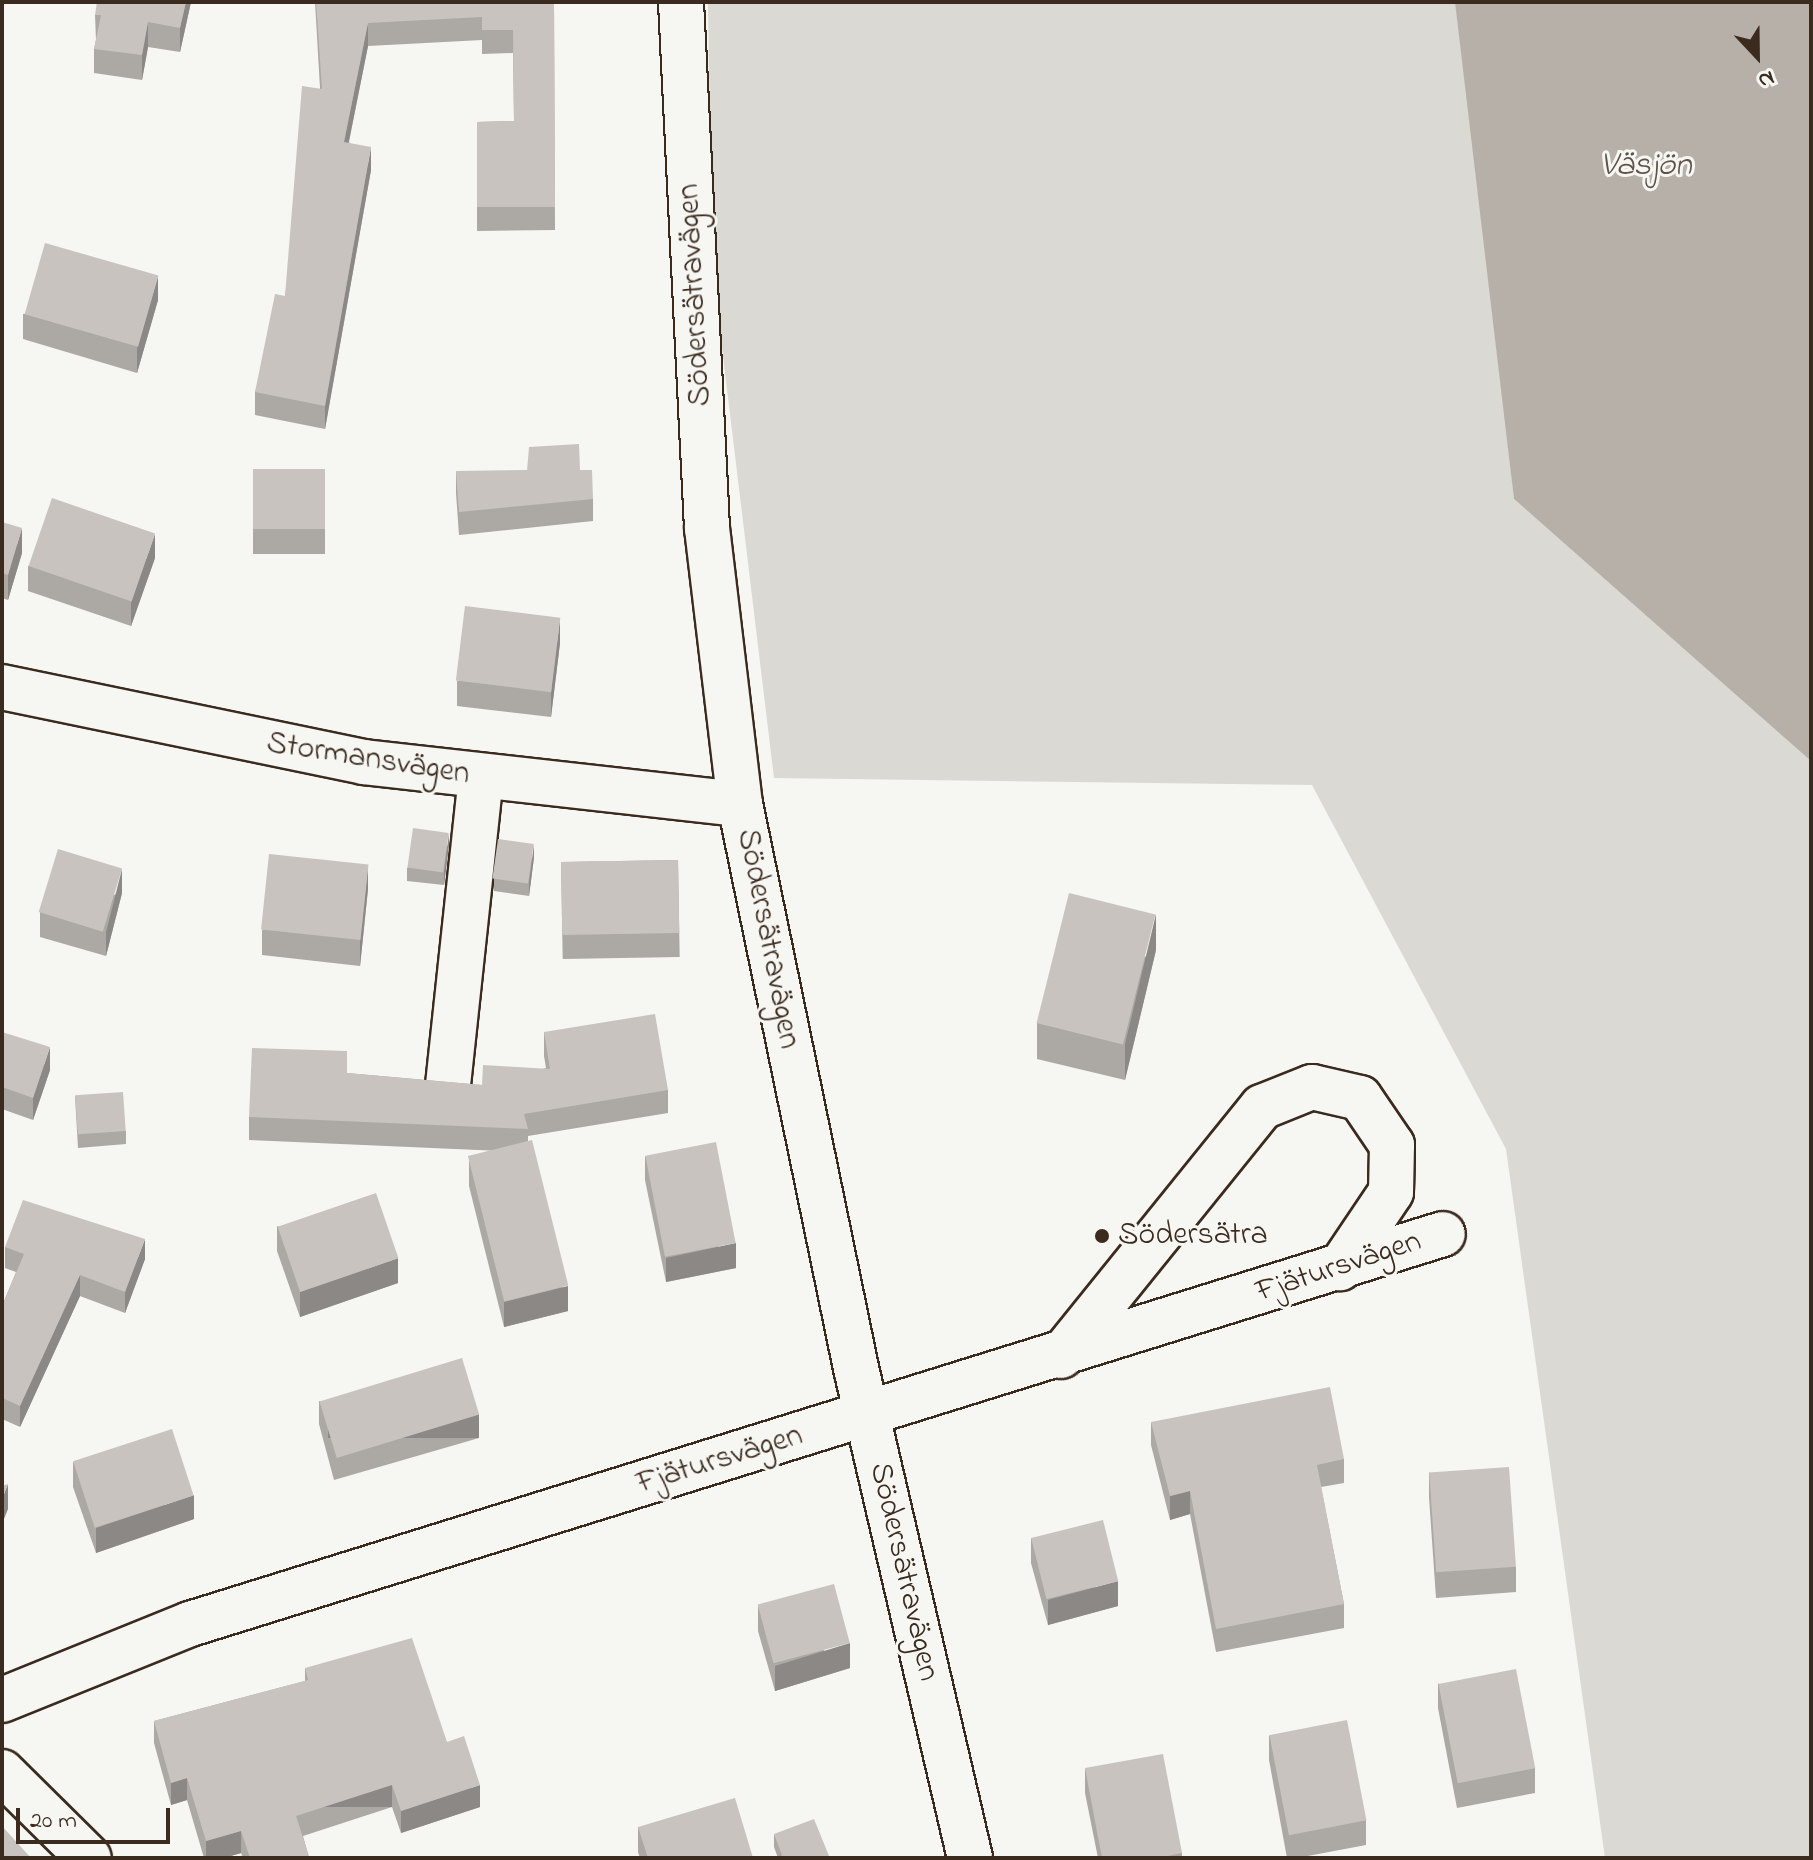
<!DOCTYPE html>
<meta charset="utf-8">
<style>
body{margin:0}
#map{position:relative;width:1813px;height:1860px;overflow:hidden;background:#f6f6f2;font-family:"Indie Flower",sans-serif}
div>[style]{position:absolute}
.green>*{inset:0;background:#dad9d3}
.water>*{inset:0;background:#b6b0a9}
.roads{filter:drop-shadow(2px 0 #3b2a1e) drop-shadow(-2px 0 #3b2a1e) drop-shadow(0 2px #3b2a1e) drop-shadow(0 -2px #3b2a1e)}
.minor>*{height:44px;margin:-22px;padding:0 22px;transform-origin:22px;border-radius:22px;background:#f6f6f2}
.wall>*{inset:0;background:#aca8a3;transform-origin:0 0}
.shaded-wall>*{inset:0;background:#8c8885;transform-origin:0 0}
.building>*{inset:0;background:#c8c3be;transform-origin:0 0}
.dots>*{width:22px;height:22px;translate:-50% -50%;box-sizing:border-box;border:4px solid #f6f6f2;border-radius:50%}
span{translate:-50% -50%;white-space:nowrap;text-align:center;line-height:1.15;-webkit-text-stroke:6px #f6f6f2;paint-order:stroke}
.street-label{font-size:32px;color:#3b2a1e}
.poi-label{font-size:32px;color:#3b2a1e}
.left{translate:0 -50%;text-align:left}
.water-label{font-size:34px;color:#605248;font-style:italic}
.frame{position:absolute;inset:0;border:4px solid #3b2a1e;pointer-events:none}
.north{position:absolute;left:1717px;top:16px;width:80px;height:80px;-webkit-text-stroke:6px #f6f6f2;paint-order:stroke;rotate:158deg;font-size:22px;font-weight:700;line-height:32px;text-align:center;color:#3b2a1e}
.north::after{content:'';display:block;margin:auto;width:28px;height:36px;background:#3b2a1e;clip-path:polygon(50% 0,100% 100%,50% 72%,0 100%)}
.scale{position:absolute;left:16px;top:1808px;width:154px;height:36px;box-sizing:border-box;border:4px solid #3b2a1e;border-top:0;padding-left:10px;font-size:24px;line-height:28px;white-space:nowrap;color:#3b2a1e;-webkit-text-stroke:6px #f6f6f2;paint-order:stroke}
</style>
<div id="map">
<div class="green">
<div style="clip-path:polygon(708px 2px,1455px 2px,1462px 10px,1514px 499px,1811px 761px,1811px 1858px,1605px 1858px,1506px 1149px,1312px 785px,774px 778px,712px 265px)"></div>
</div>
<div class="water">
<div style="clip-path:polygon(1455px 2px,1811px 2px,1811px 761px,1514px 499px)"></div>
</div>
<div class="roads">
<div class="minor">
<div style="left:681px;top:2px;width:527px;rotate:87.17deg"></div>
<div style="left:707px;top:528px;width:278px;rotate:83.2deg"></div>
<div style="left:740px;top:804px;width:576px;rotate:78.38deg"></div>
<div style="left:856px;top:1368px;width:503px;rotate:76.9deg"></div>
<div style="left:2px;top:687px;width:370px;rotate:11.7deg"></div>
<div style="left:364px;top:762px;width:378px;rotate:6.4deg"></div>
<div style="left:448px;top:1085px;width:310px;rotate:-83.9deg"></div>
<div style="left:1061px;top:1356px;width:320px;rotate:-51.1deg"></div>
<div style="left:1262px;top:1107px;width:54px;rotate:-21.8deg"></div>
<div style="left:1312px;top:1087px;width:49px;rotate:12.9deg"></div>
<div style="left:1360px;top:1098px;width:57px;rotate:55.8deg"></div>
<div style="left:1392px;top:1145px;width:47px;rotate:91.2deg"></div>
<div style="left:1391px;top:1192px;width:92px;rotate:123.9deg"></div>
<div style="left:2px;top:1700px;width:203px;rotate:-22deg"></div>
<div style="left:190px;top:1624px;width:1312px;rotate:-17.29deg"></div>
<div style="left:2px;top:1772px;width:122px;rotate:44.7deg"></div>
</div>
</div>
<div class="wall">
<div style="clip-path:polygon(191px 2px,180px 52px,148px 47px,142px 80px,94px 73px,94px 49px,96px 40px,95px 15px)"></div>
<div style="clip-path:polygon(315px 2px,554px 2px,555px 230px,477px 231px,477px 122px,514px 121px,513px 53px,482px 54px,482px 40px,368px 46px,349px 142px,371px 170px,325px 429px,255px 415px,255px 392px,285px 296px,320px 88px)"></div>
<div style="clip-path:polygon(158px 300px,137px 373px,23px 339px,23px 314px)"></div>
<div style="left:253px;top:469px;width:72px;height:85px"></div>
<div style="clip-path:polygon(580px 470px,593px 499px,593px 521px,459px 535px,456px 493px,456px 471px)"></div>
<div style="clip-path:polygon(2px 522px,22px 553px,8px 600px,2px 598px)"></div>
<div style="clip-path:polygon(155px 558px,131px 626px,28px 591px,28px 566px)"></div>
<div style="clip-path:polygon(560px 643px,551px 717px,457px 706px,457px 681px)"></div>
<div style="clip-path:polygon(449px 845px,444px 885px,407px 881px,407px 868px)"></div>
<div style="clip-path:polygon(534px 857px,529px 896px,494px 891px,494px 879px)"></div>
<div style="left:678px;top:860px;width:97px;height:117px;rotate:89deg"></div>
<div style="clip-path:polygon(368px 889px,360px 966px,262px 955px,262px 930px)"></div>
<div style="clip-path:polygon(122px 893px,106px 956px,40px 937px,40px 912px)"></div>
<div style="clip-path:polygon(1156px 950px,1125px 1080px,1037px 1059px,1037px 1023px)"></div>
<div style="clip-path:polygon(2px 1032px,50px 1070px,33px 1120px,2px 1109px)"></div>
<div style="clip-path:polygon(544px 1032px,668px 1090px,668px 1113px,528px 1136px,528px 1142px,568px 1311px,504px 1327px,469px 1186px,469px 1161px,501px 1151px,249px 1140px,249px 1117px,347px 1073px,482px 1085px,546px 1068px,544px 1056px)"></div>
<div style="clip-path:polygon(75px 1096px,126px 1131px,126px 1144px,78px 1148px)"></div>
<div style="clip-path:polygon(645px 1156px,736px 1268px,666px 1282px,645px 1180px)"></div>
<div style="clip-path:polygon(277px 1226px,398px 1283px,300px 1317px,277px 1251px)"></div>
<div style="clip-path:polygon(5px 1247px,145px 1259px,125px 1313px,80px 1296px,20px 1427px,2px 1419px,2px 1306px,16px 1272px,5px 1268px)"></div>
<div style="clip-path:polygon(319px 1401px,479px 1438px,334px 1480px,319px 1424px)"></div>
<div style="clip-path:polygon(1151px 1422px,1344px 1459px,1344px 1483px,1321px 1487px,1344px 1604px,1344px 1628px,1216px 1652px,1190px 1514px,1170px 1520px,1151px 1445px)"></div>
<div style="clip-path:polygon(73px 1462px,194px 1519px,96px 1553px,73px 1487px)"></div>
<div style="clip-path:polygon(1429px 1472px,1516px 1567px,1516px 1592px,1436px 1598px,1429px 1497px)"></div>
<div style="clip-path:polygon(1031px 1538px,1118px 1606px,1048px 1625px,1031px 1563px)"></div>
<div style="clip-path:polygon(758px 1606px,850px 1668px,775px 1691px,758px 1631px)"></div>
<div style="clip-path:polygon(305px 1668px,447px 1742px,480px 1807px,401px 1833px,392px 1807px,303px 1836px,309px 1858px,243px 1858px,241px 1853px,224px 1858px,204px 1858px,187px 1800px,171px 1805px,154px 1743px,154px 1721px,305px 1681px)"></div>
<div style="clip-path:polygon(1438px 1683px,1535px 1768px,1535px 1793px,1457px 1808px,1438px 1708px)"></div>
<div style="clip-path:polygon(1269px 1735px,1366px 1820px,1366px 1845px,1297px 1858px,1287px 1858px,1269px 1760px)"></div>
<div style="clip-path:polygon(1085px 1768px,1182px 1853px,1182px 1858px,1098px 1858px,1085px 1793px)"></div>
<div style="clip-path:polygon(638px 1827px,753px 1858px,640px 1858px,638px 1852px)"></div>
<div style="clip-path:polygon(774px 1834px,829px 1858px,778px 1858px,774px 1847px)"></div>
</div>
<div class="shaded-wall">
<div style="clip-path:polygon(186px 2px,191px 2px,180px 52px,180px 28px)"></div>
<div style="clip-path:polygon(148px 22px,148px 47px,142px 80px,142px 55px)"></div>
<div style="clip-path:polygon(368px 23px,368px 46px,344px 165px,344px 142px)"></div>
<div style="clip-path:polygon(371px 147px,371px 170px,325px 429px,325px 406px)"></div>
<div style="clip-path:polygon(158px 276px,158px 300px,137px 373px,137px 348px)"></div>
<div style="clip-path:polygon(22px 528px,22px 553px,8px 600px,8px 575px)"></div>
<div style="clip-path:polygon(155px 534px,155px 558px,131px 626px,131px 602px)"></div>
<div style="clip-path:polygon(560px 618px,560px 643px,551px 717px,551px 692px)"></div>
<div style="clip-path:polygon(449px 833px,449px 845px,444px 885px,444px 873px)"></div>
<div style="clip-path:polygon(534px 844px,534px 857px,529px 896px,529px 883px)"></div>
<div style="clip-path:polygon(368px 865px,368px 889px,360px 966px,360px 941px)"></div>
<div style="clip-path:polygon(122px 869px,122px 893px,106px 956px,106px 932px)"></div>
<div style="clip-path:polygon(1156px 914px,1156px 950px,1125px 1080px,1125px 1044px)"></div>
<div style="clip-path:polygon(50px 1047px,50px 1070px,33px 1120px,33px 1098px)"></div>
<div style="clip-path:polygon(145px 1239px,145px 1259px,125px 1313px,125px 1292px)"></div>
<div style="clip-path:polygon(736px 1243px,736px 1268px,666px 1282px,666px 1258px)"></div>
<div style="clip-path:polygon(398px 1258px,398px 1283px,300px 1317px,300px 1292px)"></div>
<div style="clip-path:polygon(80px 1275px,80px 1296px,20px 1427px,20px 1406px)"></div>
<div style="clip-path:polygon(568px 1286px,568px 1311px,504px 1327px,504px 1302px)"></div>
<div style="left:479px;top:1414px;width:24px;height:151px;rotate:90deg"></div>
<div style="clip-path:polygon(8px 1484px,8px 1509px,2px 1524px,2px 1499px)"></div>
<div style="clip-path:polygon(1190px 1491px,1190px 1514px,1170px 1520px,1170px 1496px)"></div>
<div style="clip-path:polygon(194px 1495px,194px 1519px,96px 1553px,96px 1528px)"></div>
<div style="clip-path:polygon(1118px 1581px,1118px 1606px,1048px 1625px,1048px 1600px)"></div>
<div style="clip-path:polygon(850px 1643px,850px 1668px,775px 1691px,775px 1666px)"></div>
<div style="clip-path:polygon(187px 1778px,187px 1800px,171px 1805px,171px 1783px)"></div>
<div style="left:392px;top:1785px;width:22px;height:101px;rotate:90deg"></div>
<div style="clip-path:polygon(480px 1785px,480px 1807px,401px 1833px,401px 1811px)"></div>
<div style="clip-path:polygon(241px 1831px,241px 1853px,224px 1858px,206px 1858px,206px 1841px)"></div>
</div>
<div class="building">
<div style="clip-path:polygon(97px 2px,186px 2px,180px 28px,148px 22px,142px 55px,94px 49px,101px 15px,95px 15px)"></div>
<div style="clip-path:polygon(316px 2px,554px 2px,555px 207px,477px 207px,477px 122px,514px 121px,513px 30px,482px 30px,482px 17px,368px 23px,344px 142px,371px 147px,325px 406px,255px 392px,275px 294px,285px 296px,302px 86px,322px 89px)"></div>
<div style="left:45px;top:243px;width:118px;height:74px;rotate:16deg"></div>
<div style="clip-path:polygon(579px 444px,580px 470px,592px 470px,593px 499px,459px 512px,456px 471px,527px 471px,529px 447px)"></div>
<div style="left:253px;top:469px;width:72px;height:60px"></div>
<div style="left:52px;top:498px;width:109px;height:72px;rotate:19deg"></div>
<div style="clip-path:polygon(2px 522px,22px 528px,8px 575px,2px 573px)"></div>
<div style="left:465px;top:606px;width:96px;height:75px;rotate:7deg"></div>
<div style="left:413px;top:828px;width:36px;height:40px;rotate:8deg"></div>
<div style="left:498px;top:839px;width:36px;height:40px;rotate:8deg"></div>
<div style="left:58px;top:849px;width:67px;height:66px;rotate:17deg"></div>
<div style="left:269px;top:854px;width:100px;height:76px;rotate:6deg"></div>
<div style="left:678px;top:860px;width:73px;height:117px;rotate:89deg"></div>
<div style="left:1069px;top:893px;width:89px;height:134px;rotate:14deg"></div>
<div style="clip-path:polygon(655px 1014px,668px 1090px,524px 1114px,528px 1129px,249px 1117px,252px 1048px,347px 1051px,347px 1073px,482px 1085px,483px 1065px,550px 1069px,544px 1032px)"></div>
<div style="clip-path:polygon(2px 1032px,50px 1047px,33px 1098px,2px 1087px)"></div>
<div style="left:123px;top:1092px;width:39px;height:48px;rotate:86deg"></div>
<div style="left:532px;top:1140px;width:150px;height:66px;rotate:76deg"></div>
<div style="left:716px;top:1142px;width:103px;height:72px;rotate:79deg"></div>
<div style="left:376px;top:1193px;width:69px;height:104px;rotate:71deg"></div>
<div style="clip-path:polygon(23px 1200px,145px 1239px,125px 1292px,80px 1275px,20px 1406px,2px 1398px,2px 1306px,24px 1254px,5px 1247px)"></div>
<div style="left:462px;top:1358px;width:59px;height:149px;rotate:73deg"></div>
<div style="clip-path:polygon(1330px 1387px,1344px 1459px,1317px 1465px,1344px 1604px,1216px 1629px,1190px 1491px,1170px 1496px,1151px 1422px)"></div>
<div style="left:172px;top:1429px;width:70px;height:104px;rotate:72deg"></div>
<div style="left:1509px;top:1467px;width:100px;height:80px;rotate:86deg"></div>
<div style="clip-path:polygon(8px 1484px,2px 1499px,2px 1486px)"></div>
<div style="left:1103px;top:1520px;width:63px;height:74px;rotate:76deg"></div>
<div style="left:834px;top:1584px;width:61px;height:79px;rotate:75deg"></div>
<div style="clip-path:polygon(412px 1638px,447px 1742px,464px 1736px,480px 1785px,401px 1811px,392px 1785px,296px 1816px,309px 1856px,302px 1858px,250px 1858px,241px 1831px,206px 1841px,187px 1778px,171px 1783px,154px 1721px,308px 1680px,305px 1668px)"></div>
<div style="left:1516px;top:1669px;width:101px;height:79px;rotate:79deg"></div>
<div style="left:1347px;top:1720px;width:102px;height:79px;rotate:79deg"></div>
<div style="clip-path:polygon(1163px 1754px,1182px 1853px,1158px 1858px,1102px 1858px,1085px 1768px)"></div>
<div style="clip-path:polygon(735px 1798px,753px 1858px,648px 1858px,638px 1827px)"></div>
<div style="clip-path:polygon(814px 1819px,829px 1856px,825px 1858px,783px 1858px,774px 1834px)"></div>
<div style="clip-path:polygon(2px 1826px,31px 1858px,2px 1858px)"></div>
</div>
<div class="dots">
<div style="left:1102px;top:1236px;background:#3b2a1e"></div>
</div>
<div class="street-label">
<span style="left:696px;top:295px;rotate:-93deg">Södersätravägen</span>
<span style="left:368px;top:760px;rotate:9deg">Stormansvägen</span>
<span style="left:767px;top:939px;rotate:79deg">Södersätravägen</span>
<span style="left:1339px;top:1268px;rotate:-18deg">Fjätursvägen</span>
<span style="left:720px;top:1461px;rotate:-17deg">Fjätursvägen</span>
<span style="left:903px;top:1572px;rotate:77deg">Södersätravägen</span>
</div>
<div class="poi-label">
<span class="left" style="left:1118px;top:1236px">Södersätra</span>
</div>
<div class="water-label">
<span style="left:1646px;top:167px">Väsjön</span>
</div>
<div class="frame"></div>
<div class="north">N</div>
<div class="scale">20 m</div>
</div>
